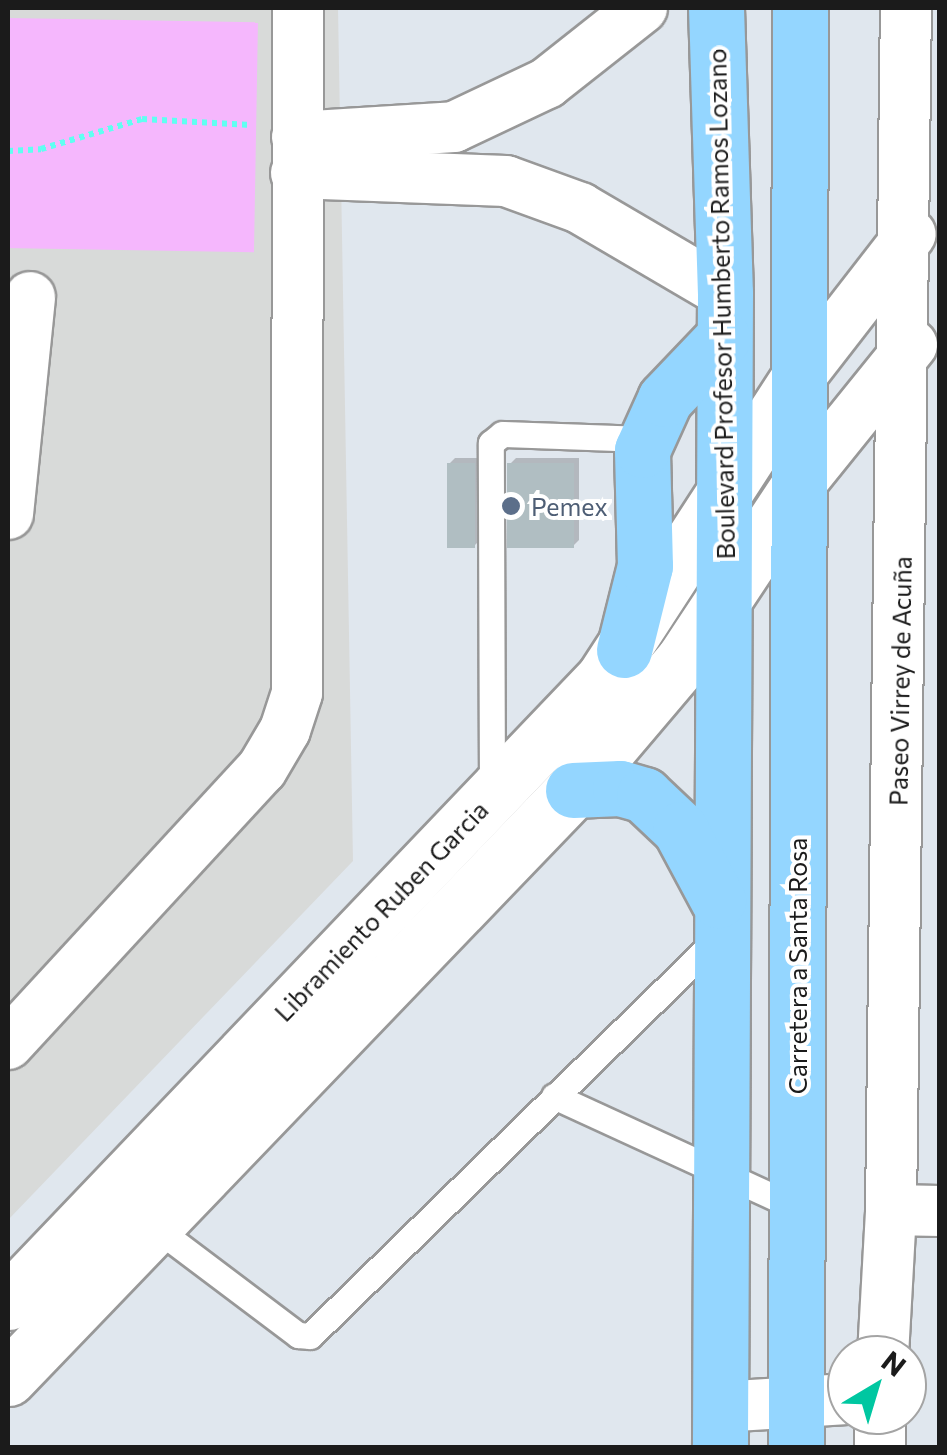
<!DOCTYPE html>
<meta charset="utf-8">
<style>
body{margin:0}
#map{position:relative;width:947px;height:1455px;overflow:hidden;background:#e0e7ee;font-family:Commissioner,sans-serif}
div>[style]{position:absolute}
.residential>*{inset:0;background:#d8dad9}
.park>*{inset:0;background:#f5b7fd;transform-origin:0 0}
.shadow>*{inset:0;background:#0003}
.building>*{inset:0;background:#b0bec2;transform-origin:0 0}
.path>*{height:6px;margin-top:-3px;transform-origin:0;background:repeating-linear-gradient(90deg,#60fff1 0 5px,transparent 0 10px)}
.roads{filter:drop-shadow(2px 0 #989898) drop-shadow(-2px 0 #989898) drop-shadow(0 2px #989898) drop-shadow(0 -2px #989898)}
.service>*{height:25px;margin:-12.5px;padding:0 12.5px;transform-origin:12.5px;border-radius:12.5px;background:#fff}
.minor>*{height:50px;margin:-25px;padding:0 25px;transform-origin:25px;border-radius:25px;background:#fff}
.tertiary>*{height:55px;margin:-27.5px;padding:0 27.5px;transform-origin:27.5px;border-radius:27.5px;background:#fff}
.primary>*{height:55px;margin:-27.5px;padding:0 27.5px;transform-origin:27.5px;border-radius:27.5px;background:#94d6ff}
.dots>*{width:28px;height:28px;translate:-50% -50%;box-sizing:border-box;border:5px solid #fff;border-radius:50%}
span{translate:-50% -50%;white-space:nowrap;text-align:center;line-height:1.15;-webkit-text-stroke:8px #fff;paint-order:stroke}
.street-label{font-size:25px;color:#1b1b1b}
.service-label{font-size:25px;color:#4e5e75}
.left{translate:0 -50%;text-align:left}
.frame{position:absolute;inset:0;border:10px solid #1b1b1b;pointer-events:none}
.north{position:absolute;left:827px;top:1335px;width:100px;height:100px;box-sizing:border-box;background:#fff;border:2px solid #a4a4a4;border-radius:50%;rotate:38deg;font-size:28px;font-weight:700;line-height:40px;text-align:center;color:#1b1b1b}
.north::after{content:'';display:block;margin:auto;width:35px;height:45px;background:#00c7a1;clip-path:polygon(50% 0,100% 100%,50% 72%,0 100%)}
</style>
<div id="map">
<div class="residential">
<div style="clip-path:polygon(8px 8px,338px 8px,353px 861px,8px 1220px)"></div>
</div>
<div class="park">
<div style="left:8px;top:18px;width:250px;height:230px;rotate:1deg"></div>
</div>
<div class="shadow">
<div style="clip-path:polygon(455px 458px,480px 458px,480px 540px,474px 546px,449px 464px)"></div>
<div style="clip-path:polygon(516px 458px,579px 458px,579px 540px,573px 546px,510px 464px)"></div>
</div>
<div class="building">
<div style="left:447px;top:463px;width:28px;height:85px"></div>
<div style="left:507px;top:463px;width:67px;height:85px"></div>
</div>
<div class="path">
<div style="left:8px;top:151px;width:33px;rotate:-3deg"></div>
<div style="left:41px;top:149px;width:105px;rotate:-16.5deg"></div>
<div style="left:142px;top:119px;width:109px;rotate:3.2deg"></div>
</div>
<div class="roads">
<div class="service">
<div style="left:492px;top:789px;width:346px;rotate:-90.2deg"></div>
<div style="left:491px;top:443px;width:14px;rotate:-39deg"></div>
<div style="left:502px;top:434px;width:144px;rotate:2deg"></div>
<div style="left:554px;top:1096px;width:268px;rotate:24.7deg"></div>
<div style="left:152px;top:1225px;width:183px;rotate:37deg"></div>
<div style="left:298px;top:1335px;width:12px;rotate:5deg"></div>
<div style="left:310px;top:1336px;width:570px;rotate:-44.29deg"></div>
</div>
<div class="minor">
<div style="left:297px;top:137px;width:157px;rotate:-3.6deg"></div>
<div style="left:454px;top:127px;width:103px;rotate:-25.3deg"></div>
<div style="left:547px;top:83px;width:121px;rotate:-38.3deg"></div>
<div style="left:296px;top:173px;width:210px;rotate:2.2deg"></div>
<div style="left:506px;top:181px;width:79px;rotate:20deg"></div>
<div style="left:580px;top:208px;width:168px;rotate:30.4deg"></div>
<div style="left:796px;top:382px;width:187px;rotate:-52.2deg"></div>
<div style="left:799px;top:485px;width:180px;rotate:-51.1deg"></div>
<div style="left:8px;top:514px;width:218px;rotate:-84.2deg"></div>
<div style="left:8px;top:1044px;width:374px;rotate:-47.3deg"></div>
<div style="left:262px;top:769px;width:45px;rotate:-59.5deg"></div>
<div style="left:285px;top:730px;width:39px;rotate:-72deg"></div>
<div style="left:297px;top:693px;width:685px;rotate:-89.92deg"></div>
<div style="left:891px;top:1210px;width:49px;rotate:1.2deg"></div>
<div style="left:883px;top:1355px;width:145px;rotate:-86.8deg"></div>
<div style="left:891px;top:1210px;width:1202px;rotate:-89.29deg"></div>
<div style="left:720px;top:1407px;width:127px;rotate:-3.6deg"></div>
<div style="left:880px;top:1448px;width:33px;rotate:-90deg"></div>
</div>
<div class="tertiary">
<div style="left:8px;top:1302px;width:861px;rotate:-46.32deg"></div>
<div style="left:603px;top:679px;width:354px;rotate:-57deg"></div>
<div style="left:8px;top:1378px;width:815px;rotate:-46.14deg"></div>
<div style="left:573px;top:790px;width:172px;rotate:-49.7deg"></div>
<div style="left:684px;top:659px;width:209px;rotate:-56.5deg"></div>
</div>
<div class="primary">
<div style="left:716px;top:8px;width:285px;rotate:88.2deg"></div>
<div style="left:725px;top:293px;width:1155px;rotate:90.25deg"></div>
<div style="left:624px;top:650px;width:87px;rotate:-76deg"></div>
<div style="left:645px;top:566px;width:116px;rotate:-91.5deg"></div>
<div style="left:642px;top:450px;width:56px;rotate:-65.7deg"></div>
<div style="left:665px;top:399px;width:84px;rotate:-46.4deg"></div>
<div style="left:573px;top:790px;width:47px;rotate:-2.4deg"></div>
<div style="left:620px;top:788px;width:25px;rotate:16deg"></div>
<div style="left:644px;top:795px;width:50px;rotate:43.4deg"></div>
<div style="left:680px;top:829px;width:81px;rotate:61.8deg"></div>
<div style="left:796px;top:1448px;width:1440px;rotate:-89.84deg"></div>
</div>
</div>
<div class="dots">
<div style="left:511px;top:506px;background:#5c6f8a"></div>
</div>
<div class="street-label">
<span style="left:721px;top:304px;rotate:-91deg">Boulevard Profesor Humberto Ramos Lozano</span>
<span style="left:900px;top:681px;rotate:-89deg">Paseo Virrey de Acuña</span>
<span style="left:381px;top:911px;rotate:-46deg">Libramiento Ruben Garcia</span>
<span style="left:797px;top:966px;rotate:-90deg">Carretera a Santa Rosa</span>
</div>
<div class="service-label">
<span class="left" style="left:531px;top:506px">Pemex</span>
</div>
<div class="frame"></div>
<div class="north">N</div>
</div>
